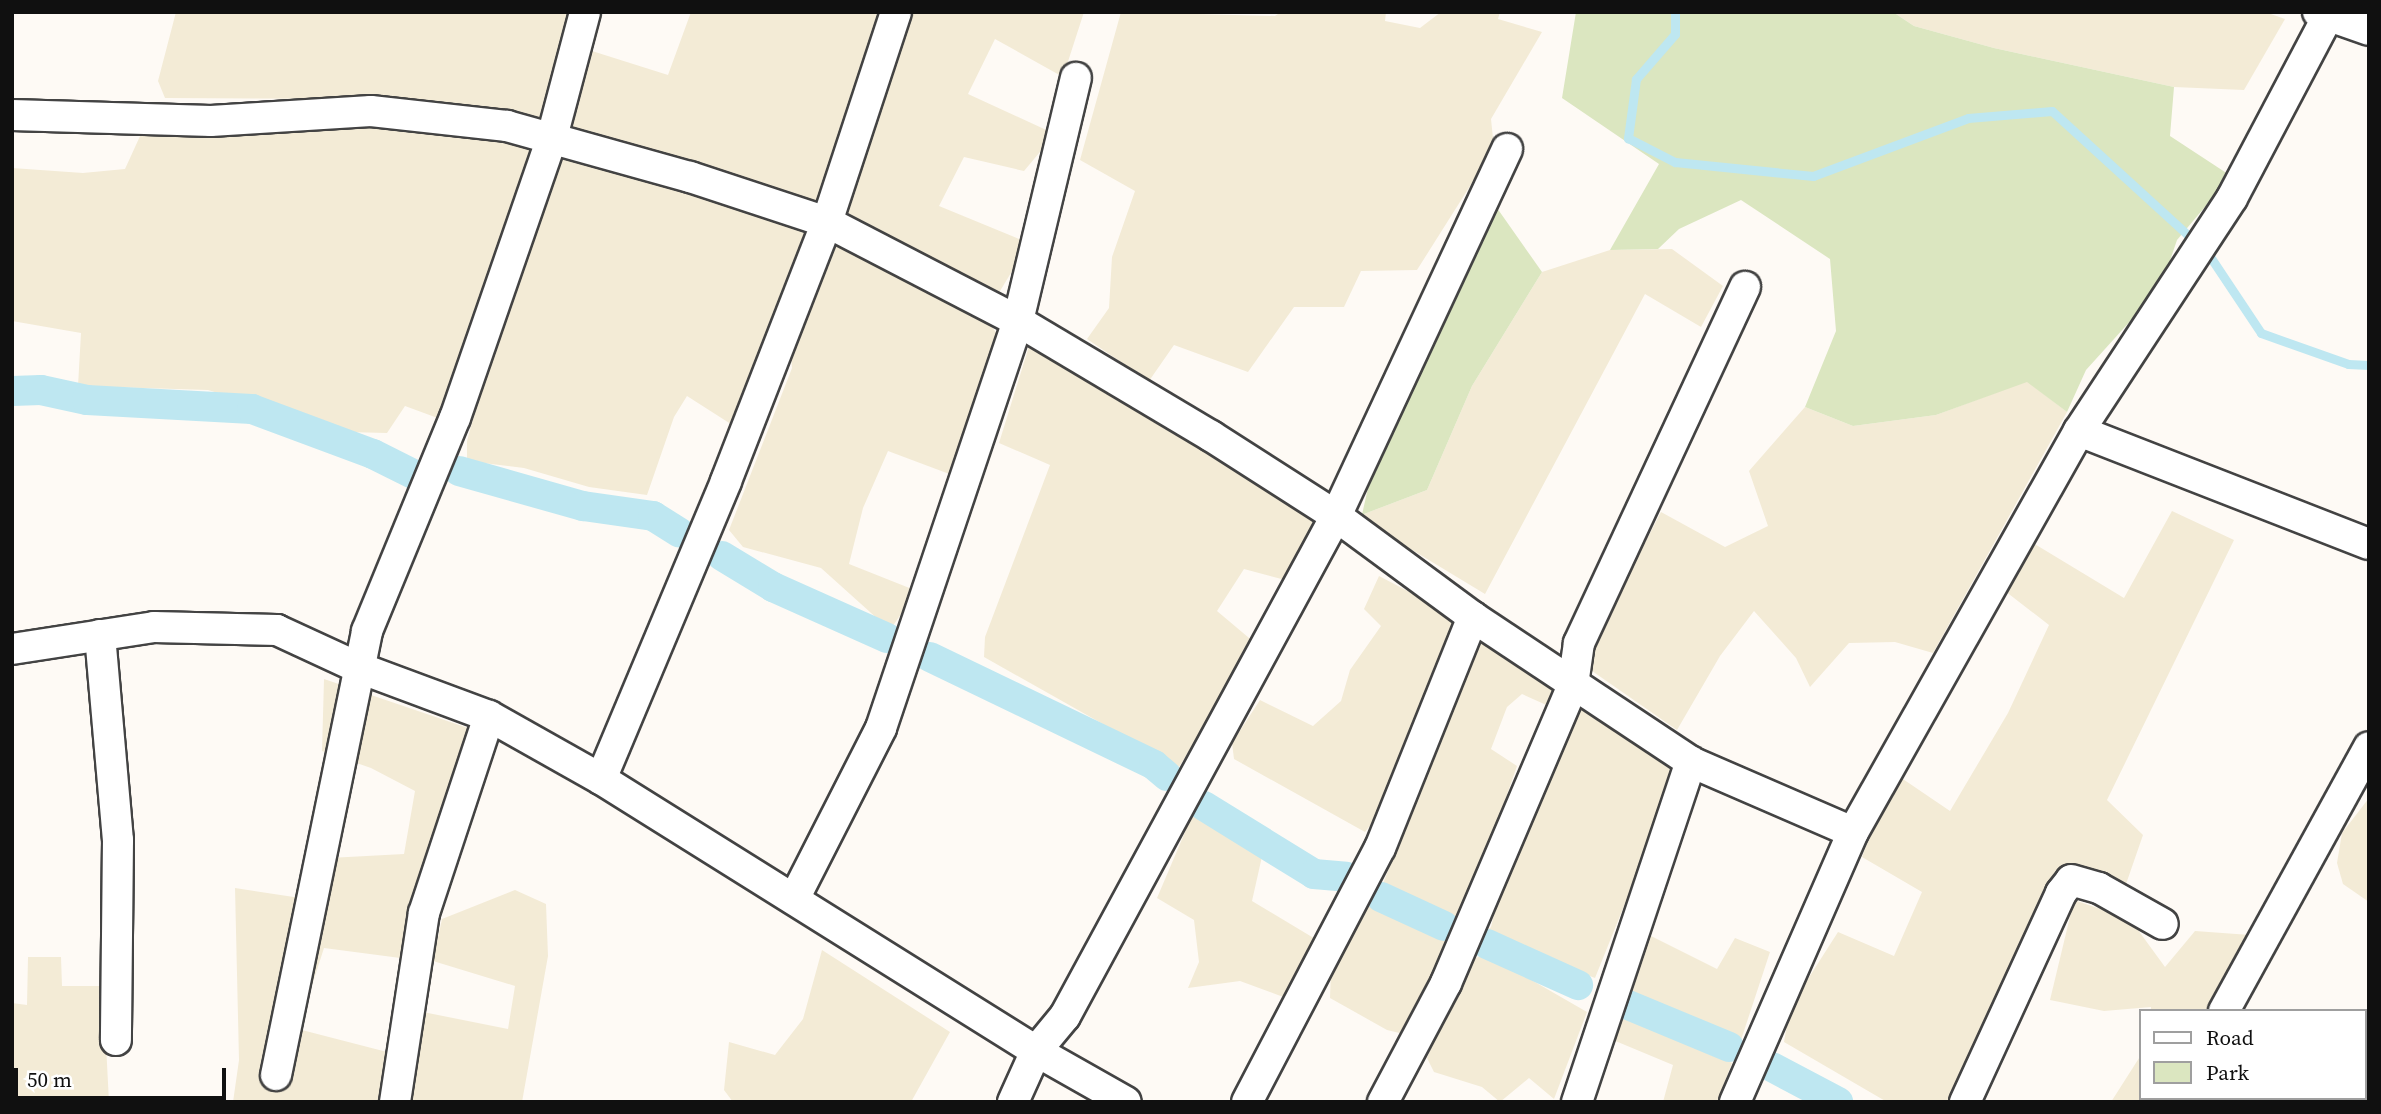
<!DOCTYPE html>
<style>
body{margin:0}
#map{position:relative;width:2381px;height:1114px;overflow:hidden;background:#fefaf5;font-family:"Source Serif 4",serif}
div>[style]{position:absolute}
.farmland>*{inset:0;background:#f3ebd6}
.green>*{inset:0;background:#dbe6c0}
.stream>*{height:9px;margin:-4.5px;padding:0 4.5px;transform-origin:4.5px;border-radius:4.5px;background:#bee7f1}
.canal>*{height:30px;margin:-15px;padding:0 15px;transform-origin:15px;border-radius:15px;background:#bee7f1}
.path>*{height:4.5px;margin-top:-2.25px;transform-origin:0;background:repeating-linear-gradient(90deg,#323232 0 7px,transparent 0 10.5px)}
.roads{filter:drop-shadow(2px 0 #434343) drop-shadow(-2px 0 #434343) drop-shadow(0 2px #434343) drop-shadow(0 -2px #434343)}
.minor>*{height:30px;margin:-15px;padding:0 15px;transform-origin:15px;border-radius:15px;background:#fff}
span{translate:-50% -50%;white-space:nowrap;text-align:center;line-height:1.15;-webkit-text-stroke:7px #fff;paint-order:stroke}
.frame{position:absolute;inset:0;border:14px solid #101010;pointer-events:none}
.legend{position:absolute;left:2139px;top:1009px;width:228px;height:91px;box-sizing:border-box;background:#fff;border:2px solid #9f9f9f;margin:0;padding:9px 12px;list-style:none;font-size:21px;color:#101010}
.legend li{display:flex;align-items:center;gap:14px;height:35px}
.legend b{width:35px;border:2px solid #9f9f9f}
.scale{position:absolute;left:14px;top:1068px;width:212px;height:32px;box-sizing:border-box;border:4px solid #101010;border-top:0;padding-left:9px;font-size:21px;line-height:24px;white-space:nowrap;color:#101010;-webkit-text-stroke:5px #fff;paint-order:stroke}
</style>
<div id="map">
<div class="farmland">
<div style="clip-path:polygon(176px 12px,572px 12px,542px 125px,378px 99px,165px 98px,158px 81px)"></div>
<div style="clip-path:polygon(691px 12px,884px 12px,816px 209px,568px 132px,592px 51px,668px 75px)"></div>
<div style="clip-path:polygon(911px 12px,1084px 12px,1063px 77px,995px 39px,968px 94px,1055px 134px,1024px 171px,964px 157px,939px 206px,1029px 243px,997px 296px,844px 214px)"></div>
<div style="clip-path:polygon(1121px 12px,1275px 16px,1281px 12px,1386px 12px,1385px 21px,1420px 28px,1441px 12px,1500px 12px,1498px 19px,1542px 32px,1491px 119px,1494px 148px,1417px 270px,1361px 271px,1344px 307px,1294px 307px,1248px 372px,1174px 345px,1149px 381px,1087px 339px,1109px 308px,1112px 257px,1135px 191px,1080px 160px)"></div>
<div style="clip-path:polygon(1893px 12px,2265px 12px,2285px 19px,2244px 90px,2174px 87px,1994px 48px,1914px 26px)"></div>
<div style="clip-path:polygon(376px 119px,507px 132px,538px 151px,443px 420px,405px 406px,387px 433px,347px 432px,208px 390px,78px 386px,81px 333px,12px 321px,12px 168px,83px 173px,125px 169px,146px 123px)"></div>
<div style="clip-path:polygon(558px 153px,723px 198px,817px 230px,748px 435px,687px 396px,674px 417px,647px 495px,589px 487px,524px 468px,467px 461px,467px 441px,504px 308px)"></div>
<div style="clip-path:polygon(831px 240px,988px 320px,998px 336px,952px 475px,888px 451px,863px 508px,849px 564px,917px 591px,890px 630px,821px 568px,743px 547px,729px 530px,792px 368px,791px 356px,824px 248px)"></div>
<div style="clip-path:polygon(1672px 249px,1723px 286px,1701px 327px,1645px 294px,1485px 594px,1361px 519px,1364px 514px,1427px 490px,1472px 386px,1542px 272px,1610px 250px)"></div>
<div style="clip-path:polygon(1030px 343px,1326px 517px,1293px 582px,1244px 569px,1217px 611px,1255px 643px,1179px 767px,984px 657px,985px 637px,1050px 465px,999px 443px)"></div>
<div style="clip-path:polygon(2027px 381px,2067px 412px,1933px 653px,1895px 642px,1849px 643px,1810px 687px,1796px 658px,1754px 611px,1720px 656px,1677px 730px,1582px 664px,1661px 512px,1725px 547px,1768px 526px,1749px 471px,1805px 407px,1853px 426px,1936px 415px)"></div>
<div style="clip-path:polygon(2172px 511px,2234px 540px,2107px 800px,2143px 835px,2125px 887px,2076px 869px,1951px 1102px,1887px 1102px,1784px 1042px,1790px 1007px,1838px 932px,1894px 956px,1922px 892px,1862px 857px,1894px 773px,1950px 811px,2008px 713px,2049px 625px,2005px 591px,2033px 543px,2124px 598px)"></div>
<div style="clip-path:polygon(1379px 576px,1461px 619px,1385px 806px,1365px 832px,1234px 759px,1232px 743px,1260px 700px,1313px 726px,1341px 701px,1350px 670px,1381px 626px,1364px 609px)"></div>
<div style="clip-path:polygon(1479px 639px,1553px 684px,1553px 708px,1522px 694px,1507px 707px,1491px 749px,1517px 766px,1462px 924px,1380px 891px)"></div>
<div style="clip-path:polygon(324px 679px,468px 728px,408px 959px,324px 948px,298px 1029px,387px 1052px,381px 1102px,233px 1102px,239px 1060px,235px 888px,307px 899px,329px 858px,404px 854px,415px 791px,371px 768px,322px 751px)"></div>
<div style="clip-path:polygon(1580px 705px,1681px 764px,1595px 978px,1483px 934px,1491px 927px,1499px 894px)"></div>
<div style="clip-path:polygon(2369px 798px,2369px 902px,2343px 884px,2337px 863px,2342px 833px)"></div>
<div style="clip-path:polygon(1197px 816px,1263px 852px,1252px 901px,1322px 943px,1286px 998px,1240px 981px,1188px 988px,1199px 962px,1194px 920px,1157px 898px,1191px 818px)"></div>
<div style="clip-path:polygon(515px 890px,546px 904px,548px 956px,522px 1102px,407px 1102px,423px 1012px,508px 1029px,515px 986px,433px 961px,442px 919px)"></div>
<div style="clip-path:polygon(1367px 896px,1458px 941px,1412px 1036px,1387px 1030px,1330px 998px,1331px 969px)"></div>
<div style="clip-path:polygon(2074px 900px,2130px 919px,2165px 967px,2195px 931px,2250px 935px,2207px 1011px,2151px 1011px,2151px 1007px,2104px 1011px,2050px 1000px)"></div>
<div style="clip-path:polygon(1649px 935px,1717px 969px,1735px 938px,1770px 952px,1740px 1043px,1632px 998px,1638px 959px)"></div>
<div style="clip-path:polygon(822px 950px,950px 1032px,911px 1102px,733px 1102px,724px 1090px,729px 1042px,775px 1055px,803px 1019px)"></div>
<div style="clip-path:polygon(1486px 954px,1587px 1012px,1554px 1099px,1529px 1078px,1500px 1102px,1482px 1087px,1434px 1072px,1427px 1058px,1468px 961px)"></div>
<div style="clip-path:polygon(28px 957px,61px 957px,62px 986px,103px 986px,109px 1102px,12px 1102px,12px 1003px,27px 1005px)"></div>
<div style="clip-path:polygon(1623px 1009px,1732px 1063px,1717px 1102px,1663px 1102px,1673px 1065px,1613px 1040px)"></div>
<div style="clip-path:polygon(2141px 1055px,2141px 1098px,2165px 1098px,2163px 1102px,2111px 1102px)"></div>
</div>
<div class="green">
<div style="clip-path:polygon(1576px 12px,1893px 12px,1914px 26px,1994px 48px,2174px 87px,2170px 136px,2231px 176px,2177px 240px,2161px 287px,2086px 370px,2067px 412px,2027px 382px,1936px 415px,1853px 426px,1805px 407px,1836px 331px,1830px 259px,1741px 200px,1679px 229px,1658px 249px,1610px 250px,1659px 164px,1562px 98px)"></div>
<div style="clip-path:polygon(1497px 208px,1542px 272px,1472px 386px,1427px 490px,1364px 514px,1361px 519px,1376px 453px,1416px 358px)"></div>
</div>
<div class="stream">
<div style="left:1675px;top:12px;width:22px;rotate:90deg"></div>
<div style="left:1675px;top:34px;width:60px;rotate:130.9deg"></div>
<div style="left:1636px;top:79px;width:60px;rotate:97.7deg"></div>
<div style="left:1628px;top:138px;width:53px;rotate:27.1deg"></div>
<div style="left:1675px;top:162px;width:139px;rotate:5.8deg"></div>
<div style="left:1813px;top:176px;width:165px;rotate:-20.5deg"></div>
<div style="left:1968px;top:118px;width:84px;rotate:-4.8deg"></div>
<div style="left:2052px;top:111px;width:188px;rotate:42.4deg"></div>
<div style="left:2211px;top:258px;width:90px;rotate:56.3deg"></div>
<div style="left:2261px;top:333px;width:92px;rotate:19.6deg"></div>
<div style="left:2348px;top:364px;width:21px;rotate:3deg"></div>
</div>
<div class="canal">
<div style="left:12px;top:391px;width:29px;rotate:-2deg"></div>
<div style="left:41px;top:390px;width:47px;rotate:12.3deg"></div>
<div style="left:87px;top:400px;width:165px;rotate:3.1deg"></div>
<div style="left:252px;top:409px;width:129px;rotate:20.4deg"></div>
<div style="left:373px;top:454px;width:45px;rotate:26.6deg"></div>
<div style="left:459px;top:471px;width:129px;rotate:15.8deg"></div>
<div style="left:583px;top:506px;width:71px;rotate:8.1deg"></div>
<div style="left:653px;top:516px;width:31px;rotate:32deg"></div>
<div style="left:722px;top:556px;width:60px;rotate:31.3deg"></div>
<div style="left:773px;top:587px;width:125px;rotate:24.1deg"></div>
<div style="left:930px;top:657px;width:249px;rotate:25.7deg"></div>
<div style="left:1154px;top:765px;width:17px;rotate:40deg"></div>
<div style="left:1204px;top:806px;width:129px;rotate:31.7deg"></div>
<div style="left:1314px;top:874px;width:32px;rotate:5deg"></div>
<div style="left:1381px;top:897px;width:69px;rotate:24.7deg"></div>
<div style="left:1487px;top:944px;width:100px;rotate:24.3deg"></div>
<div style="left:1621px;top:1002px;width:117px;rotate:22.6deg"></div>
<div style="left:1772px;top:1067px;width:75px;rotate:27.9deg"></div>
</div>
<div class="path">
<div style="left:2365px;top:1037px;width:6px;rotate:-51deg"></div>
<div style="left:2324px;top:1102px;width:4px;rotate:-63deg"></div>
</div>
<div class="roads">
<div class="minor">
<div style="left:2318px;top:12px;width:54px;rotate:19.4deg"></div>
<div style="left:12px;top:115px;width:199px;rotate:1.7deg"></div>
<div style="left:211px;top:121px;width:160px;rotate:-3.6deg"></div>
<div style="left:371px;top:111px;width:137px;rotate:6.3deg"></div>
<div style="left:507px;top:126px;width:190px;rotate:15.6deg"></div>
<div style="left:690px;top:177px;width:144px;rotate:18.2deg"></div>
<div style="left:827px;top:222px;width:215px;rotate:27.4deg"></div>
<div style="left:1018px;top:321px;width:225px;rotate:30.8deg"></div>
<div style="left:1211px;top:436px;width:148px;rotate:32.6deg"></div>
<div style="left:1336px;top:516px;width:170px;rotate:36.4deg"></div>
<div style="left:1473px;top:617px;width:262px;rotate:33.6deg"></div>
<div style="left:1691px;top:762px;width:176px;rotate:23.4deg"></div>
<div style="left:2079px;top:431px;width:311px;rotate:21.3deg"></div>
<div style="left:100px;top:635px;width:206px;rotate:85deg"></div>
<div style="left:118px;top:840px;width:200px;rotate:90.6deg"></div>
<div style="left:12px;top:649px;width:144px;rotate:-8.8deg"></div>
<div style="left:154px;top:627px;width:123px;rotate:1.4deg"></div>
<div style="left:277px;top:630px;width:88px;rotate:24.8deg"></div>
<div style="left:357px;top:667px;width:141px;rotate:20.4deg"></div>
<div style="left:489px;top:716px;width:129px;rotate:29.4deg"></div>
<div style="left:601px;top:779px;width:513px;rotate:32.02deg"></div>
<div style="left:1036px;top:1051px;width:103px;rotate:29.5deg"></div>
<div style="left:601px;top:779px;width:323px;rotate:-67.2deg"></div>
<div style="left:726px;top:481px;width:278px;rotate:-68.7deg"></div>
<div style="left:827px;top:222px;width:221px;rotate:-71.8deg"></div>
<div style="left:794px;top:899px;width:192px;rotate:-63deg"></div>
<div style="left:881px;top:728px;width:429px;rotate:-71.4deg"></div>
<div style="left:1018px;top:321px;width:250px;rotate:-76.6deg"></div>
<div style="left:2224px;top:1011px;width:301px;rotate:-61.2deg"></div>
<div style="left:276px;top:1075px;width:453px;rotate:-78.4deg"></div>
<div style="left:367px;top:631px;width:230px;rotate:-67.6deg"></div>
<div style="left:455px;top:418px;width:293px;rotate:-70.9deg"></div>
<div style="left:551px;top:141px;width:133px;rotate:-75.2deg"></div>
<div style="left:395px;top:1102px;width:191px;rotate:-81.3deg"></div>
<div style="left:424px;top:913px;width:207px;rotate:-71.7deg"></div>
<div style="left:1013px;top:1102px;width:56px;rotate:-65.7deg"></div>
<div style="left:1036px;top:1051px;width:45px;rotate:-50.4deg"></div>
<div style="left:1065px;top:1016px;width:569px;rotate:-61.54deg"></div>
<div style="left:1336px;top:516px;width:405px;rotate:-65deg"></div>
<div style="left:1247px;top:1102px;width:287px;rotate:-62.4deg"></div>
<div style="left:1380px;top:848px;width:249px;rotate:-68.1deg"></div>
<div style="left:1383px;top:1102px;width:135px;rotate:-62.1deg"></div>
<div style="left:1446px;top:983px;width:324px;rotate:-66.9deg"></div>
<div style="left:1573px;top:685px;width:42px;rotate:-81.9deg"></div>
<div style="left:1579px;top:643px;width:393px;rotate:-65deg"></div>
<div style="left:1577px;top:1102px;width:359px;rotate:-71.5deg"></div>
<div style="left:1735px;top:1102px;width:295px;rotate:-66.4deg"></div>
<div style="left:1853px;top:832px;width:460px;rotate:-60.6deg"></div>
<div style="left:2079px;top:431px;width:279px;rotate:-56.7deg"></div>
<div style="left:2232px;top:198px;width:210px;rotate:-62.2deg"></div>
<div style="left:1965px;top:1102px;width:230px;rotate:-65.3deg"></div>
<div style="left:2061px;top:893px;width:16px;rotate:-52deg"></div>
<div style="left:2071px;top:880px;width:29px;rotate:16deg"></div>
<div style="left:2099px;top:888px;width:73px;rotate:29.4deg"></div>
<div style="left:2175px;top:1102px;width:4px;rotate:-63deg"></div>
</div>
</div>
<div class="frame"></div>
<ul class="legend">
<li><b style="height:9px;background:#fff"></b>Road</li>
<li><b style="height:19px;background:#dbe6c0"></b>Park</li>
</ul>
<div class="scale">50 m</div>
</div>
